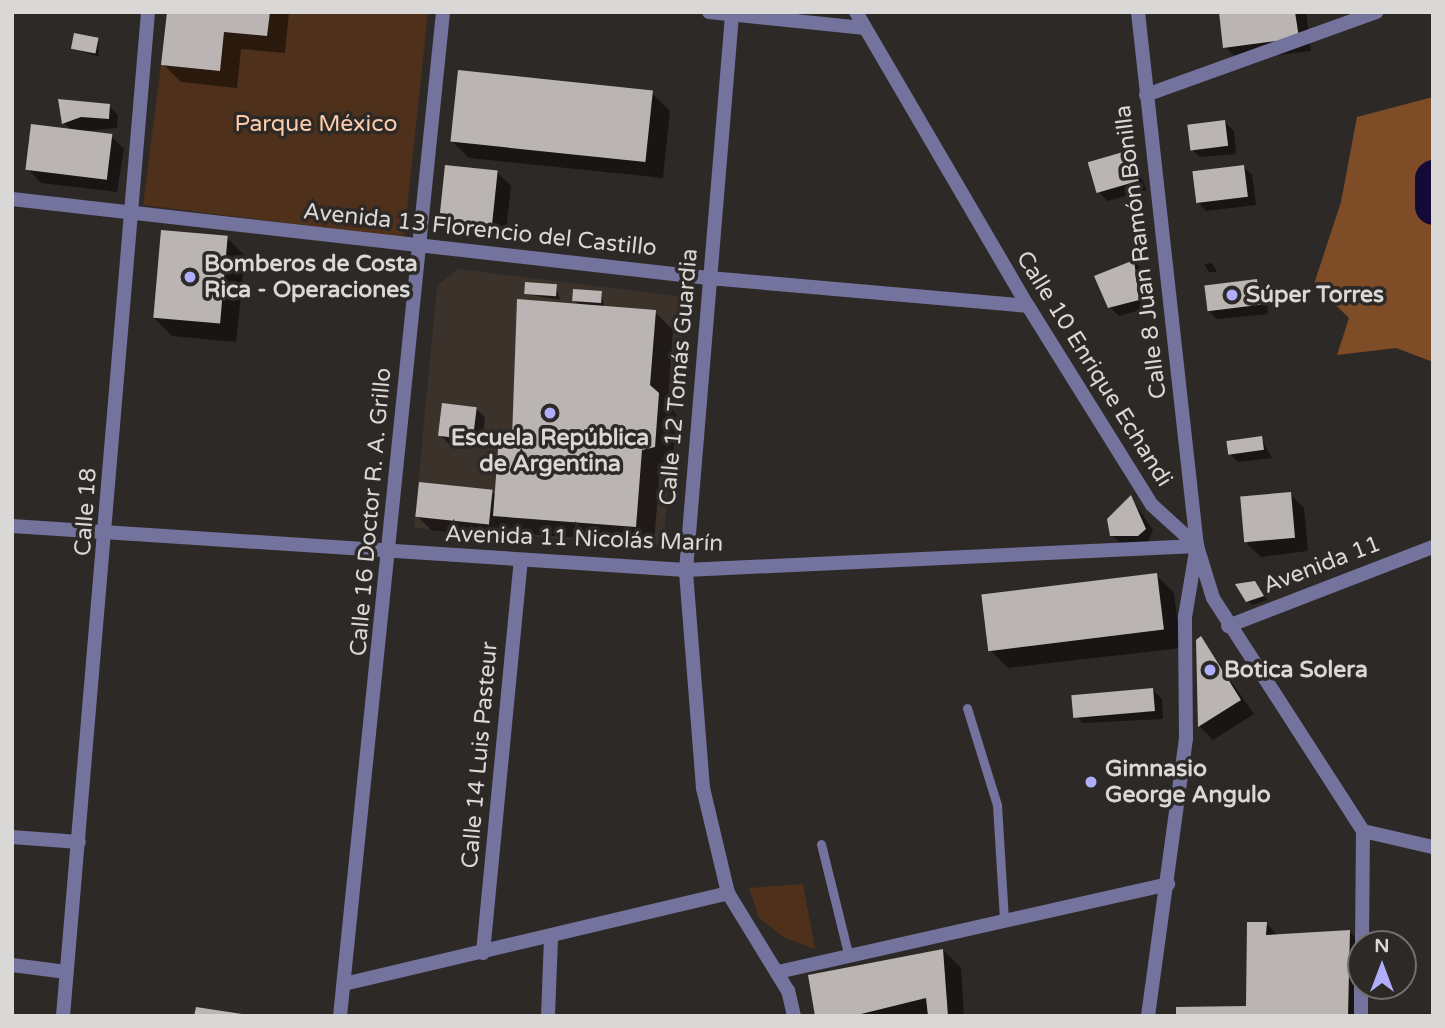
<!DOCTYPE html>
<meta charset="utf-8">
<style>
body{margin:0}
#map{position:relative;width:1445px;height:1028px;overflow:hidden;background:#2d2927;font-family:"Varela Round",sans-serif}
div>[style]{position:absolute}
.built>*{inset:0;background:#3b322c}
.green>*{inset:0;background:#4f301a}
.forest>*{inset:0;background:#7e4c27}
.shadow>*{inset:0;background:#0007}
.river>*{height:37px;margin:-18.5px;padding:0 18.5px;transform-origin:18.5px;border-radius:18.5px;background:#130a39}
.building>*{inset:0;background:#bab5b2;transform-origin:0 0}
.service>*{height:9px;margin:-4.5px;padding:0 4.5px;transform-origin:4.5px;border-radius:4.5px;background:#73739d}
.minor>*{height:14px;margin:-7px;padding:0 7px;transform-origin:7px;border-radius:7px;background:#73739d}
.tertiary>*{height:14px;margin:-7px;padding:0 7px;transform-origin:7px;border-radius:7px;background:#73739d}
.dots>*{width:19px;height:19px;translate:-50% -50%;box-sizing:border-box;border:4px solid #2d2927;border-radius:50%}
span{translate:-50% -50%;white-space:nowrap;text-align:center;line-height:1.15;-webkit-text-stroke:7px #2d2927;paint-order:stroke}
.park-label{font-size:23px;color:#fbccac}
.street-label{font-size:23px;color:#dad8d6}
.poi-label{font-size:23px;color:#dad8d6;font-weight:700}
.left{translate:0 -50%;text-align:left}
.frame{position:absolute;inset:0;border:14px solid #dad8d6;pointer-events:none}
.north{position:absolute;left:1347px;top:930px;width:70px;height:70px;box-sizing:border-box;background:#2d2927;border:2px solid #726f6d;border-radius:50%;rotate:0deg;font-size:19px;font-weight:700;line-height:28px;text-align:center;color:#dad8d6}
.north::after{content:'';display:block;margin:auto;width:24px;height:32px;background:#afaefa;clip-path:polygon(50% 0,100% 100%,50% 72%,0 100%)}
</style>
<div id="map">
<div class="built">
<div style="clip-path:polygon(457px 269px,686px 297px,663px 546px,414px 528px,437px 286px)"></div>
</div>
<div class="green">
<div style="clip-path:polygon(270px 12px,428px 12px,404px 238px,143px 205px,161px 65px,219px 71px,224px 32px,267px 36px)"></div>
<div style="clip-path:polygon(803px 884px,815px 949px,785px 938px,759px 918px,749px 888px)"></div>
</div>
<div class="forest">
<div style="clip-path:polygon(1433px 97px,1433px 362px,1396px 348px,1337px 355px,1349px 318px,1314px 284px,1341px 202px,1357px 117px)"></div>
</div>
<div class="shadow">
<div style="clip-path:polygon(168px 12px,289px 12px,285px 53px,241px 49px,237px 88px,181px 82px,163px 64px)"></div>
<div style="clip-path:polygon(1221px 12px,1306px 12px,1311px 51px,1239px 60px,1225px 47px)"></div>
<div style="clip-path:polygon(98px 40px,99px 57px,72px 48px)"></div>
<div style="clip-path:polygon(652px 93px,670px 111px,663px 178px,469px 158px,451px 140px)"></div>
<div style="clip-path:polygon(109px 106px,118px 115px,117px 128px,85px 131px,111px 136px,124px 149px,117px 192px,41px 183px,28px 169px,72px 131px,64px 123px)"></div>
<div style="clip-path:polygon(1225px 122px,1234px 131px,1236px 154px,1200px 157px,1191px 148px)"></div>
<div style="clip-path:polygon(1129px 152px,1147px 190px,1107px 201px,1099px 192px)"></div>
<div style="clip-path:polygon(1243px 166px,1252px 175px,1256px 205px,1206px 211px,1198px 202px)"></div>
<div style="clip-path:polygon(497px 172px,511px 186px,505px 240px,454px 235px,441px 221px)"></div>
<div style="clip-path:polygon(227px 238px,245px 256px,236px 342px,172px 336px,154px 318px)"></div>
<div style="clip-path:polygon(1134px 262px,1143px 270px,1147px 308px,1119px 316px,1110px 307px)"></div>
<div style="clip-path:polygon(1212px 263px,1217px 272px,1209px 272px,1204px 264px)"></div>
<div style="clip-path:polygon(1257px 281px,1266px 290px,1268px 314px,1217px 319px,1208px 310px)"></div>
<div style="clip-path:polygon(556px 286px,560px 300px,526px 294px)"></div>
<div style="clip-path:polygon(601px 293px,605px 308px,655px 312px,673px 330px,668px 404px,676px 413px,672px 465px,660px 468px,654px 544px,513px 533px,504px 524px,502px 538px,431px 530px,417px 516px,492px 492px,497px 496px,513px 439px,580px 306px,574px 300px)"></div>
<div style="clip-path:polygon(476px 409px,485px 417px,482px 447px,449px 444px,440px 435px)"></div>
<div style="clip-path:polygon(1261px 438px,1272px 458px,1238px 462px,1229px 453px)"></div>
<div style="clip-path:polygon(1290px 494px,1304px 508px,1308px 551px,1261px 557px,1247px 544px)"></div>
<div style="clip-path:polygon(1131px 498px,1153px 530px,1147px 544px,1121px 544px,1112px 535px)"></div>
<div style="clip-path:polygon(1156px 575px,1174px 593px,1181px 648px,1008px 668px,990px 650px)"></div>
<div style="clip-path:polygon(1255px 583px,1267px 600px,1252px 605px,1248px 601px)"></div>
<div style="clip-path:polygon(1201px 639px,1254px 714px,1213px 740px,1200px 727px)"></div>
<div style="clip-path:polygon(1153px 690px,1162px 699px,1163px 719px,1083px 723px,1074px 714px)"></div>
<div style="clip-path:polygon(1266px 923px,1279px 936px,1349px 931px,1362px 944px,1366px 1016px,1178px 1016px,1248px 1008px)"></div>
<div style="clip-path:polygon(943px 950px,961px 968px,964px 1016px,816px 1016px)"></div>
</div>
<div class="river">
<div style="left:1433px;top:178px;width:28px;rotate:90deg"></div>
</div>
<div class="building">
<div style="clip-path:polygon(167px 12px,270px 12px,267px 36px,224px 32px,220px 71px,161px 65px)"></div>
<div style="clip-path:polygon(1219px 12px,1295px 12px,1299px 38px,1223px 48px)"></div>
<div style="left:74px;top:33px;width:25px;height:16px;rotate:11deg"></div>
<div style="left:458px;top:70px;width:196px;height:72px;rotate:6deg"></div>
<div style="clip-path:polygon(58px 99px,110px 104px,109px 119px,81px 117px,62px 124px)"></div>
<div style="left:1225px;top:120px;width:26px;height:38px;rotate:83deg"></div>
<div style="left:31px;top:124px;width:82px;height:46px;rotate:7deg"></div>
<div style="left:1130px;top:150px;width:32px;height:44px;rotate:74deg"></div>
<div style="left:445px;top:165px;width:53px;height:57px;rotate:6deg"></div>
<div style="left:1244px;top:165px;width:32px;height:52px;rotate:83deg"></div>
<div style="left:161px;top:230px;width:67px;height:88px;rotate:5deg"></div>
<div style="clip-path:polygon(1134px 260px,1139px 300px,1108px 308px,1094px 276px)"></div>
<div style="left:1257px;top:279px;width:26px;height:53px;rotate:83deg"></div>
<div style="left:525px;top:282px;width:32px;height:12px;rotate:4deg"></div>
<div style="left:573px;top:289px;width:29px;height:12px;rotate:4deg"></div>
<div style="clip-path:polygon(517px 299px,656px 310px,650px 385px,659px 393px,655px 447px,642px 450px,636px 527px,493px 516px,499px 437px,512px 438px)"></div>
<div style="left:442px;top:403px;width:35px;height:33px;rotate:7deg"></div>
<div style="left:1262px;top:436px;width:14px;height:36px;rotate:82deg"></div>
<div style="left:419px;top:482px;width:74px;height:35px;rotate:6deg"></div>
<div style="left:1291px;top:492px;width:46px;height:51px;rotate:85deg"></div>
<div style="clip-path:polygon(1131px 495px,1146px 529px,1138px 536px,1110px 536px,1107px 519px)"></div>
<div style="left:1157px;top:573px;width:57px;height:177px;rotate:83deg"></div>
<div style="clip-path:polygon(1255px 581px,1264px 596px,1246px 602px,1235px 584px)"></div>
<div style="clip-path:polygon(1201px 636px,1241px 700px,1198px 727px,1196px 640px)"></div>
<div style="left:1153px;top:688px;width:23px;height:82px;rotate:85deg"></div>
<div style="clip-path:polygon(1247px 922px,1267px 922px,1266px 935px,1350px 930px,1348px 1016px,1176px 1016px,1176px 1007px,1246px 1006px)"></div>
<div style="clip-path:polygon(943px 949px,948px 1016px,928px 1016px,926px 998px,853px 1016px,815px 1016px,808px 975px)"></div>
<div style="clip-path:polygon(196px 1007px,242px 1014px,242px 1016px,194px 1016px)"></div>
</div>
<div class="service">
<div style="left:967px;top:708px;width:102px;rotate:72.8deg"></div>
<div style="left:997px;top:805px;width:116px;rotate:86.5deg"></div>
<div style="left:821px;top:844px;width:116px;rotate:76.1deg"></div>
</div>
<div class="minor">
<div style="left:709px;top:12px;width:157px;rotate:5.9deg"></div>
<div style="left:856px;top:12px;width:341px;rotate:59.7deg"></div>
<div style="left:1146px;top:95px;width:245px;rotate:-19.8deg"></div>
<div style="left:12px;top:526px;width:675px;rotate:3.74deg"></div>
<div style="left:686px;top:570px;width:557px;rotate:-85.26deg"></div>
<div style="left:1228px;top:626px;width:220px;rotate:-21.1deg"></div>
<div style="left:12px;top:837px;width:67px;rotate:4.3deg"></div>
<div style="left:1362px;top:944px;width:113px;rotate:-89.5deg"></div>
<div style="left:483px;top:953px;width:394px;rotate:-84.5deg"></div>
<div style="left:12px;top:965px;width:55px;rotate:7.3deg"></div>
<div style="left:778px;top:972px;width:400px;rotate:-12.7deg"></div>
<div style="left:344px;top:984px;width:395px;rotate:-13.3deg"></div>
<div style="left:63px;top:1016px;width:1008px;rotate:-85.16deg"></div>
<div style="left:340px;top:1016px;width:1009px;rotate:-84.14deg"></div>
<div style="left:548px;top:1016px;width:78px;rotate:-87.8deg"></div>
<div style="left:1361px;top:1016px;width:30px;rotate:-90deg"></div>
</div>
<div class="tertiary">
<div style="left:1138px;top:12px;width:537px;rotate:83.7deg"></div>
<div style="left:1197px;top:546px;width:54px;rotate:72.9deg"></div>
<div style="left:1213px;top:598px;width:277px;rotate:57.2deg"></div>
<div style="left:1363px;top:831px;width:72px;rotate:12.9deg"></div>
<div style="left:12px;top:199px;width:701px;rotate:6.47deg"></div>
<div style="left:709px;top:278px;width:320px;rotate:5deg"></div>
<div style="left:1028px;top:306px;width:234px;rotate:58.1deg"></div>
<div style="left:1152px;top:505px;width:61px;rotate:42.3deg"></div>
<div style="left:794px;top:1016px;width:26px;rotate:-103deg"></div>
<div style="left:788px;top:991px;width:115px;rotate:-121.5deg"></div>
<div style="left:728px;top:893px;width:108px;rotate:-103.4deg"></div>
<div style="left:703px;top:788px;width:219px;rotate:-94.5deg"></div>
<div style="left:686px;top:570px;width:512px;rotate:-2.69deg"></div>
<div style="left:1148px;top:1016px;width:281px;rotate:-82.2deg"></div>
<div style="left:1186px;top:738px;width:121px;rotate:-90.5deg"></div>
<div style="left:1185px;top:617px;width:67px;rotate:-80.5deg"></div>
</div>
<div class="dots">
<div style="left:190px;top:277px;background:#afaefa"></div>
<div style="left:1232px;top:295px;background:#afaefa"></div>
<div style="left:550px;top:413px;background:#afaefa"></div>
<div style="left:1210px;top:670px;background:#afaefa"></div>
<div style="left:1091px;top:782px;background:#afaefa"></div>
</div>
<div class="park-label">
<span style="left:316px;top:124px">Parque México</span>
</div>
<div class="street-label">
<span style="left:480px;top:230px;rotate:6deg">Avenida 13 Florencio del Castillo</span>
<span style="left:1141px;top:252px;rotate:-97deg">Calle 8 Juan Ramón Bonilla</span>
<span style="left:1094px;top:369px;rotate:58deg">Calle 10 Enrique Echandi</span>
<span style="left:679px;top:377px;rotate:-85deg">Calle 12 Tomás Guardia</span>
<span style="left:86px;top:512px;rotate:-86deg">Calle 18</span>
<span style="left:371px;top:512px;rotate:-85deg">Calle 16 Doctor R. A. Grillo</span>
<span style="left:584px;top:539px;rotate:2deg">Avenida 11 Nicolás Marín</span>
<span style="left:1322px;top:565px;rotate:-21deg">Avenida 11</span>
<span style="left:480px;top:755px;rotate:-85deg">Calle 14 Luis Pasteur</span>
</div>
<div class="poi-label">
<span class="left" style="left:204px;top:277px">Bomberos de Costa<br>Rica - Operaciones</span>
<span class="left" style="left:1246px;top:295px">Súper Torres</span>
<span style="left:550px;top:451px">Escuela República<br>de Argentina</span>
<span class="left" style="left:1224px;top:670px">Botica Solera</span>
<span class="left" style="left:1105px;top:782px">Gimnasio<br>George Angulo</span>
</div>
<div class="frame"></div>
<div class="north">N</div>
</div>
